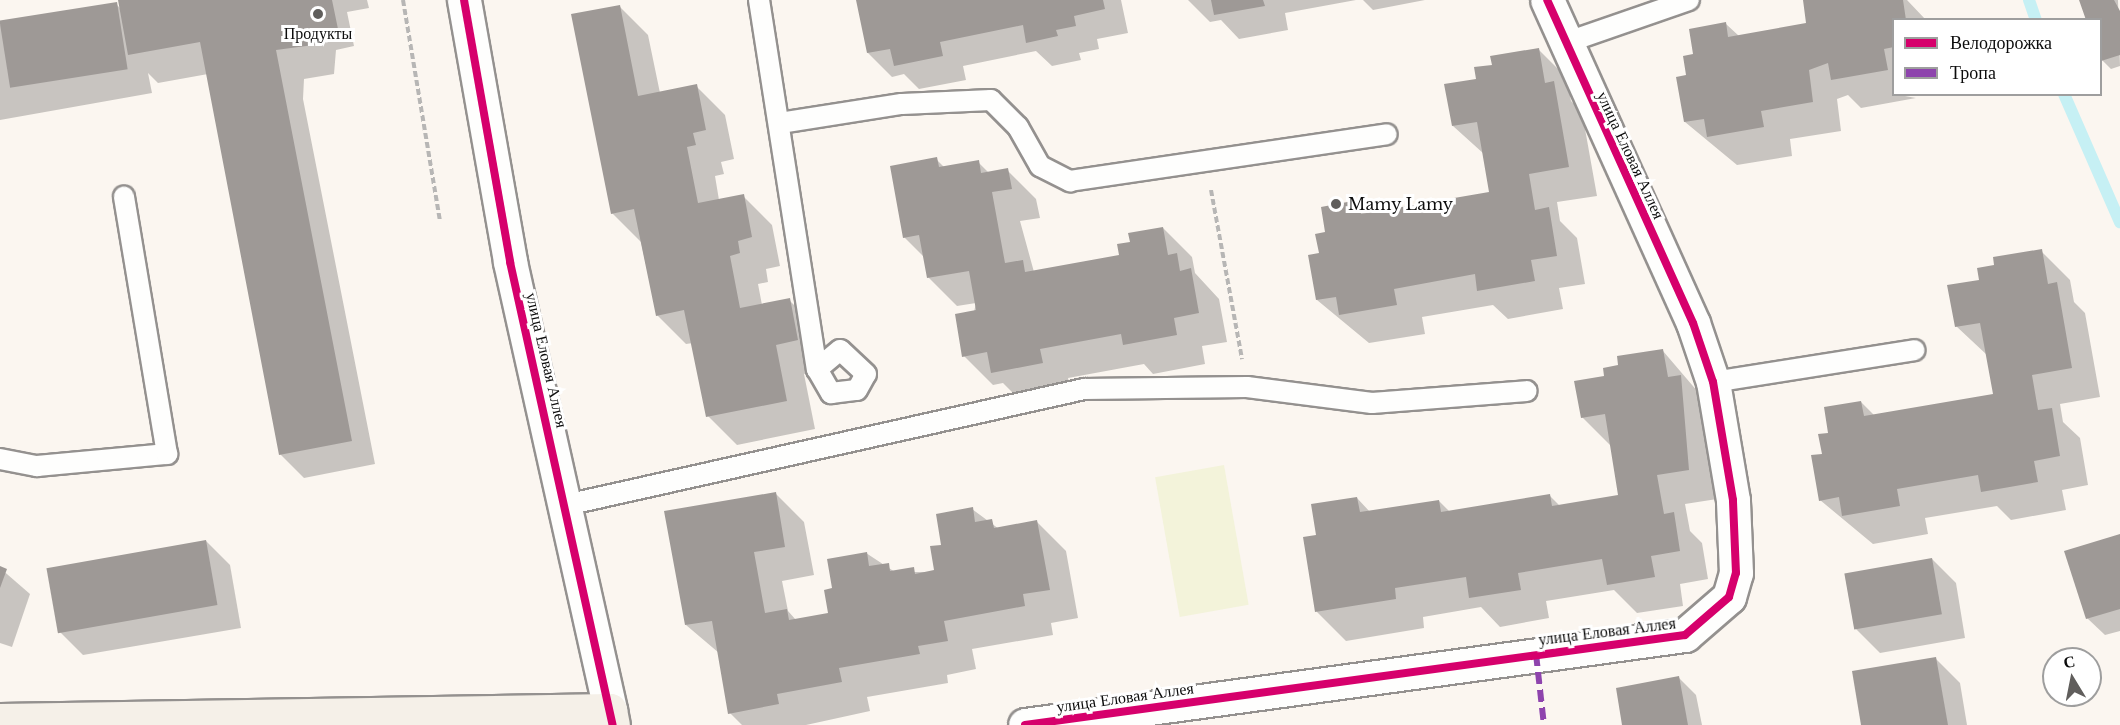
<!DOCTYPE html>
<meta charset="utf-8">
<style>
body{margin:0}
#map{position:relative;width:2120px;height:725px;overflow:hidden;background:#fbf6f0;font-family:"Libre Baskerville",serif}
div>[style]{position:absolute}
.pitch>*{inset:0;background:#f3f3da;transform-origin:0 0}
.shadow>*{inset:0;background:#0003}
.stream>*{height:12px;margin:-6px;padding:0 6px;transform-origin:6px;border-radius:6px;background:#c6f0f4}
.building>*{inset:0;background:#9e9996;transform-origin:0 0}
.path>*{height:4px;margin-top:-2px;transform-origin:0;background:repeating-linear-gradient(90deg,#b7b6b5 0 6px,transparent 0 9px)}
.roads{filter:drop-shadow(2px 0 #94918f) drop-shadow(-2px 0 #94918f) drop-shadow(0 2px #94918f) drop-shadow(0 -2px #94918f)}
.lane>*{height:20px;margin:-10px;padding:0 10px;transform-origin:10px;border-radius:10px;background:#fefefd}
.street>*{height:33px;margin:-16.5px;padding:0 16.5px;transform-origin:16.5px;border-radius:16.5px;background:#fefefd}
.secondary>*{height:33px;margin:-16.5px;padding:0 16.5px;transform-origin:16.5px;border-radius:16.5px;background:#f5f0e8}
.quiet>*{height:6px;margin-top:-3px;transform-origin:0;background:repeating-linear-gradient(90deg,#8e44ad 0 12px,transparent 0 18px)}
.cycleway>*{height:8px;margin:-4px;padding:0 4px;transform-origin:4px;border-radius:4px;background:#d6006c}
.dots>*{width:16px;height:16px;translate:-50% -50%;box-sizing:border-box;border:3px solid #fff;border-radius:50%}
span{translate:-50% -50%;white-space:nowrap;text-align:center;line-height:1.15;-webkit-text-stroke:6px #fff;paint-order:stroke}
.poi-label{font-size:16px;color:#0c0c0c}
.left{translate:0 -50%;text-align:left}
.street-label{font-size:16px;color:#0c0c0c}
.legend{position:absolute;left:1892px;top:18px;width:210px;height:78px;box-sizing:border-box;background:#fff;border:2px solid #9e9e9e;margin:0;padding:8px 10px;list-style:none;font-size:18px;color:#0c0c0c}
.legend li{display:flex;align-items:center;gap:12px;height:30px}
.legend b{width:30px;border:2px solid #9e9e9e}
.north{position:absolute;left:2042px;top:647px;width:60px;height:60px;box-sizing:border-box;background:#fff;border:2px solid #9e9e9e;border-radius:50%;rotate:350deg;font-size:16px;font-weight:700;line-height:24px;text-align:center;color:#0c0c0c}
.north::after{content:'';display:block;margin:auto;width:21px;height:27px;background:#605e5c;clip-path:polygon(50% 0,100% 100%,50% 72%,0 100%)}
</style>
<div id="map">
<div class="pitch">
<div style="left:1224px;top:465px;width:142px;height:70px;rotate:80deg"></div>
</div>
<div class="shadow">
<div style="clip-path:polygon(120px 0,367px 0,369px 8px,347px 12px,354px 46px,336px 50px,334px 74px,304px 79px,303px 99px,375px 464px,304px 478px,280px 454px,208px 74px,158px 83px,148px 73px,152px 93px,0 120px,0 25px,116px 4px,121px 9px)"></div>
<div style="clip-path:polygon(857px 0,1121px 0,1128px 33px,1097px 39px,1099px 49px,1079px 53px,1081px 60px,1052px 66px,1036px 51px,963px 66px,966px 80px,919px 89px,904px 74px,892px 77px,868px 53px)"></div>
<div style="clip-path:polygon(1188px 0,1356px 0,1285px 13px,1288px 30px,1239px 39px,1221px 20px,1210px 22px)"></div>
<div style="clip-path:polygon(1363px 0,1425px 0,1373px 10px)"></div>
<div style="clip-path:polygon(1804px 0,1907px 0,1926px 20px,1894px 20px,1894px 94px,1916px 98px,1861px 108px,1848px 95px,1837px 99px,1841px 131px,1790px 139px,1792px 156px,1737px 165px,1685px 122px,1695px 55px,1726px 24px,1739px 36px,1808px 25px)"></div>
<div style="clip-path:polygon(2082px 0,2118px 0,2120px 66px,2111px 69px,2102px 60px,2100px 20px)"></div>
<div style="clip-path:polygon(619px 6px,648px 35px,660px 93px,696px 86px,725px 115px,734px 159px,721px 162px,724px 174px,715px 176px,719px 200px,743px 196px,772px 225px,780px 266px,766px 269px,768px 282px,758px 284px,762px 305px,789px 300px,818px 329px,826px 369px,804px 374px,815px 429px,737px 445px,708px 416px,693px 343px,686px 344px,657px 315px,641px 242px,612px 213px)"></div>
<div style="clip-path:polygon(1538px 49px,1567px 78px,1571px 101px,1582px 112px,1597px 196px,1557px 202px,1560px 221px,1577px 238px,1585px 284px,1559px 288px,1563px 309px,1508px 319px,1493px 305px,1422px 317px,1425px 334px,1369px 343px,1317px 300px,1327px 233px,1358px 202px,1370px 214px,1491px 194px,1484px 154px,1453px 126px,1477px 80px,1493px 66px)"></div>
<div style="clip-path:polygon(936px 159px,945px 168px,978px 162px,989px 173px,1007px 170px,1036px 199px,1040px 218px,1020px 221px,1034px 272px,1121px 256px,1132px 243px,1163px 228px,1192px 257px,1195px 273px,1219px 299px,1227px 342px,1202px 346px,1205px 364px,1153px 374px,1144px 364px,1068px 378px,1071px 392px,1021px 401px,1003px 383px,993px 385px,964px 356px,976px 303px,957px 306px,928px 277px,925px 258px,904px 237px)"></div>
<div style="clip-path:polygon(2041px 251px,2070px 280px,2074px 302px,2085px 313px,2100px 397px,2060px 404px,2063px 422px,2080px 438px,2088px 485px,2062px 490px,2066px 510px,2011px 520px,1997px 506px,1925px 518px,1928px 534px,1873px 544px,1820px 500px,1830px 434px,1861px 402px,1874px 415px,1994px 395px,1987px 355px,1956px 326px,1980px 281px,1996px 266px)"></div>
<div style="clip-path:polygon(1663px 351px,1710px 406px,1717px 499px,1685px 504px,1690px 531px,1702px 543px,1708px 579px,1680px 584px,1683px 606px,1637px 613px,1614px 590px,1546px 601px,1549px 618px,1500px 627px,1481px 607px,1423px 617px,1424px 628px,1346px 641px,1317px 612px,1317px 536px,1357px 498px,1370px 512px,1439px 501px,1450px 512px,1550px 496px,1560px 506px,1620px 497px,1611px 446px,1582px 417px,1605px 378px)"></div>
<div style="clip-path:polygon(775px 493px,804px 522px,814px 575px,782px 581px,788px 611px,796px 620px,830px 614px,834px 590px,866px 553px,895px 572px,936px 572px,943px 546px,972px 509px,999px 529px,1037px 522px,1066px 551px,1078px 618px,1051px 623px,1053px 635px,972px 649px,976px 669px,947px 675px,948px 683px,867px 697px,870px 711px,806px 725px,742px 725px,730px 713px,719px 653px,686px 625px)"></div>
<div style="clip-path:polygon(2120px 535px,2120px 631px,2105px 635px,2087px 618px)"></div>
<div style="clip-path:polygon(206px 541px,230px 565px,241px 628px,83px 655px,59px 631px)"></div>
<div style="clip-path:polygon(1932px 559px,1956px 583px,1965px 638px,1880px 653px,1856px 629px)"></div>
<div style="clip-path:polygon(0 568px,30px 594px,12px 647px,0 643px)"></div>
<div style="clip-path:polygon(1936px 659px,1960px 683px,1967px 725px,1863px 725px)"></div>
<div style="clip-path:polygon(1679px 678px,1696px 695px,1702px 725px,1624px 725px)"></div>
</div>
<div class="stream">
<div style="left:2029px;top:0;width:21px;rotate:71deg"></div>
<div style="left:2064px;top:94px;width:140px;rotate:66.4deg"></div>
</div>
<div class="building">
<div style="clip-path:polygon(118px 0,332px 0,338px 29px,320px 33px,321px 44px,276px 50px,352px 441px,279px 455px,200px 42px,128px 55px)"></div>
<div style="clip-path:polygon(856px 0,1103px 0,1105px 9px,1074px 16px,1076px 26px,1056px 30px,1058px 36px,1026px 43px,1023px 25px,940px 42px,943px 56px,894px 66px,890px 49px,867px 53px)"></div>
<div style="clip-path:polygon(1211px 0,1263px 0,1265px 6px,1214px 15px)"></div>
<div style="clip-path:polygon(1803px 0,1903px 0,1906px 20px,1894px 20px,1894px 47px,1884px 49px,1888px 70px,1831px 80px,1828px 63px,1809px 70px,1813px 102px,1761px 111px,1764px 127px,1707px 137px,1704px 119px,1684px 122px,1676px 77px,1686px 75px,1683px 56px,1693px 54px,1689px 29px,1726px 22px,1728px 37px,1806px 23px)"></div>
<div style="clip-path:polygon(2079px 0,2114px 0,2120px 11px,2120px 55px,2101px 61px,2100px 20px,2086px 20px)"></div>
<div style="left:117px;top:2px;width:68px;height:119px;rotate:81deg"></div>
<div style="clip-path:polygon(620px 5px,638px 96px,697px 84px,706px 130px,693px 133px,696px 145px,687px 147px,698px 203px,744px 194px,752px 237px,738px 241px,740px 253px,730px 256px,740px 308px,790px 298px,798px 340px,776px 345px,787px 401px,706px 417px,684px 310px,656px 316px,634px 209px,611px 214px,571px 14px)"></div>
<div style="clip-path:polygon(1539px 48px,1545px 83px,1554px 81px,1569px 167px,1529px 174px,1535px 210px,1549px 207px,1557px 256px,1531px 260px,1535px 281px,1477px 291px,1475px 274px,1394px 289px,1397px 305px,1339px 315px,1336px 297px,1316px 300px,1308px 255px,1319px 253px,1315px 234px,1325px 232px,1321px 207px,1358px 200px,1361px 214px,1489px 192px,1477px 122px,1452px 126px,1444px 84px,1476px 79px,1474px 67px,1492px 65px,1490px 56px)"></div>
<div style="clip-path:polygon(937px 157px,939px 167px,979px 160px,981px 173px,1008px 168px,1012px 189px,992px 192px,1005px 263px,1023px 260px,1025px 272px,1119px 255px,1117px 244px,1130px 242px,1128px 233px,1163px 227px,1168px 255px,1177px 253px,1180px 271px,1191px 268px,1199px 313px,1174px 318px,1177px 335px,1123px 345px,1121px 334px,1040px 349px,1043px 363px,991px 373px,987px 352px,962px 357px,955px 314px,976px 310px,969px 271px,927px 278px,919px 235px,903px 238px,890px 166px)"></div>
<div style="clip-path:polygon(2042px 249px,2048px 284px,2057px 282px,2072px 368px,2032px 375px,2038px 410px,2052px 408px,2060px 456px,2034px 461px,2038px 482px,1981px 492px,1978px 475px,1897px 489px,1900px 506px,1842px 516px,1839px 497px,1819px 501px,1811px 455px,1822px 454px,1818px 434px,1828px 433px,1824px 407px,1861px 401px,1864px 416px,1993px 394px,1980px 323px,1955px 327px,1947px 285px,1979px 280px,1977px 268px,1994px 265px,1993px 257px)"></div>
<div style="clip-path:polygon(1663px 349px,1668px 377px,1681px 375px,1689px 470px,1657px 475px,1664px 514px,1674px 512px,1680px 551px,1651px 556px,1655px 577px,1607px 585px,1602px 559px,1518px 573px,1521px 590px,1469px 598px,1466px 577px,1395px 588px,1396px 599px,1315px 612px,1303px 537px,1316px 535px,1311px 504px,1357px 497px,1360px 512px,1439px 500px,1441px 512px,1550px 494px,1552px 506px,1618px 495px,1605px 414px,1581px 418px,1574px 381px,1604px 376px,1603px 368px,1618px 365px,1617px 356px)"></div>
<div style="clip-path:polygon(776px 492px,785px 547px,754px 552px,765px 613px,787px 609px,789px 620px,828px 613px,824px 590px,832px 588px,827px 559px,867px 552px,869px 566px,889px 563px,890px 571px,914px 567px,915px 574px,934px 570px,930px 546px,941px 545px,936px 514px,973px 507px,975px 522px,992px 519px,994px 528px,1037px 520px,1050px 590px,1023px 594px,1025px 606px,944px 621px,948px 641px,918px 646px,920px 654px,839px 668px,842px 682px,777px 694px,779px 704px,728px 714px,712px 621px,685px 625px,664px 511px)"></div>
<div style="clip-path:polygon(2120px 534px,2120px 609px,2086px 619px,2064px 551px)"></div>
<div style="left:206px;top:540px;width:66px;height:162px;rotate:80deg"></div>
<div style="left:1932px;top:558px;width:57px;height:89px;rotate:80deg"></div>
<div style="clip-path:polygon(0 566px,7px 569px,0 588px)"></div>
<div style="clip-path:polygon(1936px 657px,1948px 725px,1861px 725px,1852px 671px)"></div>
<div style="clip-path:polygon(1679px 676px,1688px 725px,1622px 725px,1616px 688px)"></div>
</div>
<div class="path">
<div style="left:403px;top:0;width:223px;rotate:80.5deg"></div>
<div style="left:1211px;top:190px;width:172px;rotate:79.6deg"></div>
</div>
<div class="roads">
<div class="lane">
<div style="left:759px;top:0;width:374px;rotate:81.1deg"></div>
<div style="left:817px;top:369px;width:28px;rotate:60deg"></div>
<div style="left:831px;top:393px;width:26px;rotate:-7deg"></div>
<div style="left:857px;top:390px;width:18px;rotate:-61deg"></div>
<div style="left:866px;top:374px;width:35px;rotate:-137deg"></div>
<div style="left:840px;top:350px;width:30px;rotate:140deg"></div>
<div style="left:1565px;top:43px;width:131px;rotate:-19.1deg"></div>
<div style="left:780px;top:123px;width:123px;rotate:-8.9deg"></div>
<div style="left:902px;top:104px;width:89px;rotate:-2.6deg"></div>
<div style="left:991px;top:100px;width:38px;rotate:45deg"></div>
<div style="left:1018px;top:127px;width:45px;rotate:60.6deg"></div>
<div style="left:1040px;top:166px;width:34px;rotate:27deg"></div>
<div style="left:1070px;top:181px;width:320px;rotate:-8.4deg"></div>
<div style="left:1713px;top:382px;width:204px;rotate:-9deg"></div>
<div style="left:0;top:459px;width:38px;rotate:11deg"></div>
<div style="left:37px;top:466px;width:131px;rotate:-5.3deg"></div>
<div style="left:167px;top:454px;width:261px;rotate:-99.5deg"></div>
<div style="left:566px;top:505px;width:531px;rotate:-12.62deg"></div>
<div style="left:1084px;top:389px;width:163px;rotate:-0.7deg"></div>
<div style="left:1247px;top:387px;width:126px;rotate:7.3deg"></div>
<div style="left:1372px;top:403px;width:155px;rotate:-4.4deg"></div>
</div>
<div class="street">
<div style="left:464px;top:0;width:266px;rotate:80deg"></div>
<div style="left:510px;top:262px;width:459px;rotate:77.4deg"></div>
<div style="left:1025px;top:725px;width:666px;rotate:-7.77deg"></div>
<div style="left:1685px;top:635px;width:58px;rotate:-40.8deg"></div>
<div style="left:1729px;top:597px;width:25px;rotate:-74deg"></div>
<div style="left:1736px;top:573px;width:73px;rotate:-92.4deg"></div>
<div style="left:1733px;top:500px;width:120px;rotate:-99.6deg"></div>
<div style="left:1713px;top:382px;width:62px;rotate:-108.7deg"></div>
<div style="left:1693px;top:323px;width:354px;rotate:-114.3deg"></div>
</div>
<div class="secondary">
<div style="left:0;top:720px;width:610px;rotate:-0.94deg"></div>
<div style="left:610px;top:710px;width:15px;rotate:79deg"></div>
</div>
</div>
<div class="quiet">
<div style="left:1536px;top:654px;width:71px;rotate:83.6deg"></div>
</div>
<div class="cycleway">
<div style="left:464px;top:0;width:266px;rotate:80deg"></div>
<div style="left:510px;top:262px;width:474px;rotate:77.5deg"></div>
<div style="left:1025px;top:725px;width:666px;rotate:-7.77deg"></div>
<div style="left:1685px;top:635px;width:58px;rotate:-40.8deg"></div>
<div style="left:1729px;top:597px;width:25px;rotate:-74deg"></div>
<div style="left:1736px;top:573px;width:73px;rotate:-92.4deg"></div>
<div style="left:1733px;top:500px;width:120px;rotate:-99.6deg"></div>
<div style="left:1713px;top:382px;width:62px;rotate:-108.7deg"></div>
<div style="left:1693px;top:323px;width:354px;rotate:-114.3deg"></div>
</div>
<div class="dots">
<div style="left:318px;top:14px;background:#605e5c"></div>
<div style="left:1336px;top:204px;background:#605e5c"></div>
</div>
<div class="poi-label">
<span style="left:318px;top:33px">Продукты</span>
<span class="left" style="left:1348px;top:204px">Mamy Lamy</span>
</div>
<div class="street-label">
<span style="left:1631px;top:155px;rotate:65deg">улица Еловая Аллея</span>
<span style="left:547px;top:360px;rotate:77deg">улица Еловая Аллея</span>
<span style="left:1607px;top:631px;rotate:-7deg">улица Еловая Аллея</span>
<span style="left:1125px;top:697px;rotate:-8deg">улица Еловая Аллея</span>
</div>
<ul class="legend">
<li><b style="height:8px;background:#d6006c"></b>Велодорожка</li>
<li><b style="height:8px;background:#8e44ad"></b>Тропа</li>
</ul>
<div class="north">С</div>
</div>
